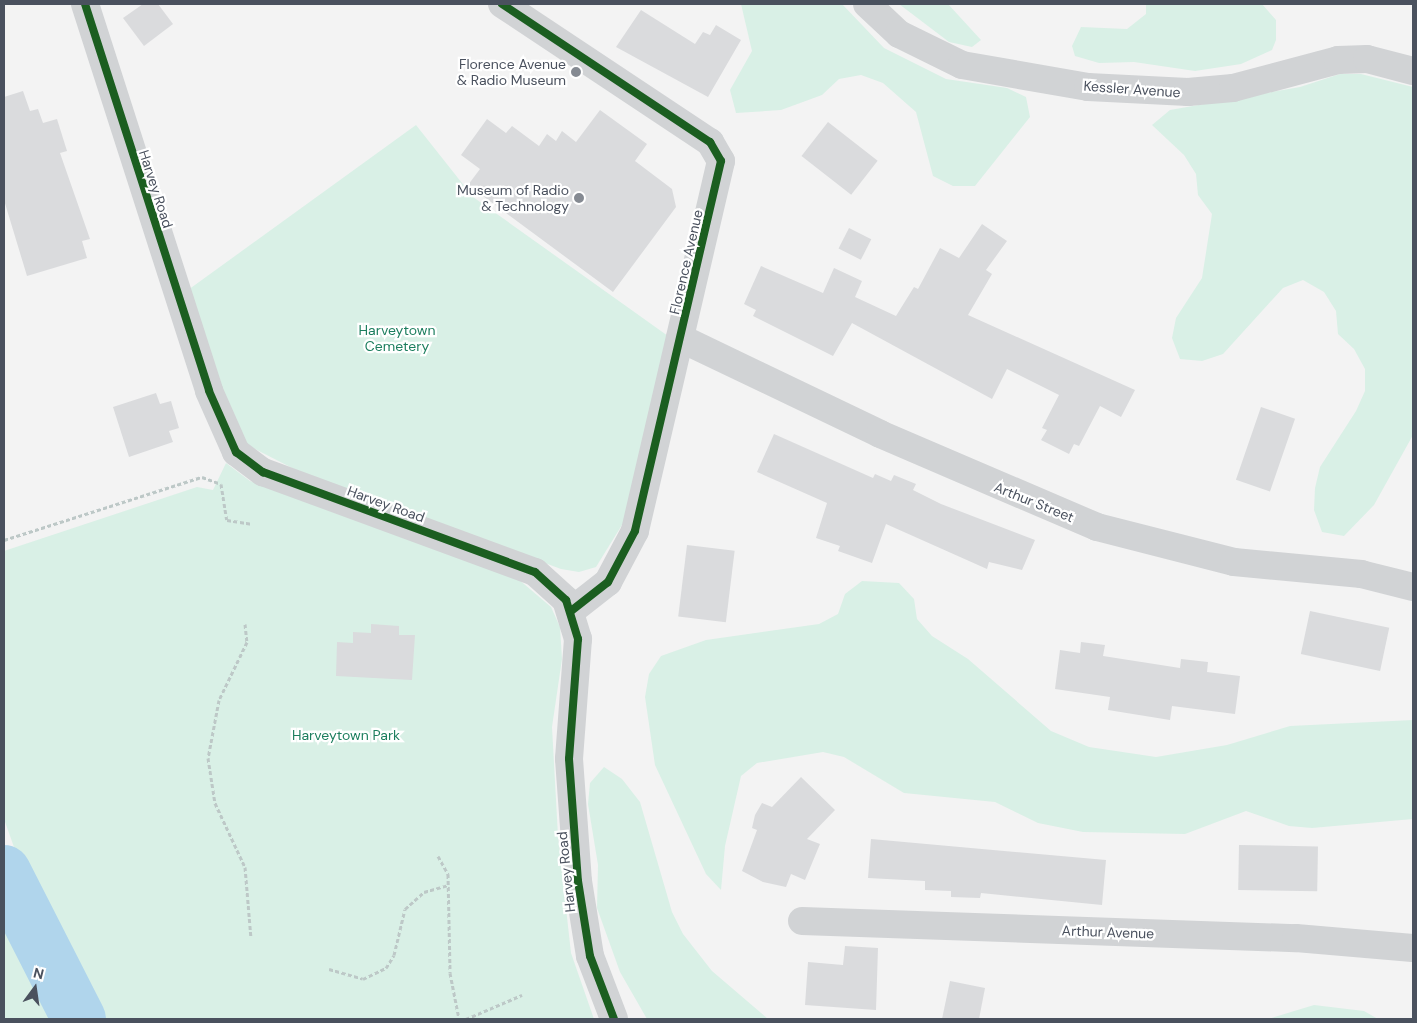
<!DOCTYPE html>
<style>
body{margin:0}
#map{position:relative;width:1417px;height:1023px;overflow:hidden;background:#f3f3f3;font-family:"DM Sans",sans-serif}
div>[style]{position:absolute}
.green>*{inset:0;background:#d9f0e6}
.river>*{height:54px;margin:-27px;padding:0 27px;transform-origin:27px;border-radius:27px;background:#b0d5ec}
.building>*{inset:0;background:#dadbdd;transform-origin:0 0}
.path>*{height:3px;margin-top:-1.5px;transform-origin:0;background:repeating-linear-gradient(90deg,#bdc8c7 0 4px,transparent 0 6.5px)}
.street>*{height:28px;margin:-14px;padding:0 14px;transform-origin:14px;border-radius:14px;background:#d1d3d5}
.cycleway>*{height:8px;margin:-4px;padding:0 4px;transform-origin:4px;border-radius:4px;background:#1b5e20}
.dots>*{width:14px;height:14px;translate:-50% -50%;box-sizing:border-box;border:2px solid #fff;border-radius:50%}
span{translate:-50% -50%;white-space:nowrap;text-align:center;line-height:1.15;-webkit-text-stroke:4.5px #fff;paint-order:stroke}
.poi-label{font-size:14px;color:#4a515e}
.right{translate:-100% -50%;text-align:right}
.street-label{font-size:14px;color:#4a515e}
.park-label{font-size:14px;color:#1c7e5e}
.frame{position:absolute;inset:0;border:5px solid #4a515e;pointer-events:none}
.north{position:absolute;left:10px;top:963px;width:50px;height:50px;-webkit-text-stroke:4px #fff;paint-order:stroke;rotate:14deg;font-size:14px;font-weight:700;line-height:20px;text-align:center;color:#4a515e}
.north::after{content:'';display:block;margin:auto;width:18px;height:22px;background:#4a515e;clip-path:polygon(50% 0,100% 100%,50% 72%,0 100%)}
</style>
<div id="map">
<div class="green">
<div style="clip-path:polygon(741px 4px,842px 4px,884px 48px,946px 79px,1007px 88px,1026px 97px,1030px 117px,975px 186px,953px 186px,933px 176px,916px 112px,883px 83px,861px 75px,839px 79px,822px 95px,781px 110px,736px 113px,730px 90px,752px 51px)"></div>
<div style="clip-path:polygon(899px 4px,948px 4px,981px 40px,972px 47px,949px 42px)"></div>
<div style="clip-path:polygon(1146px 4px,1262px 4px,1276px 20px,1276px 40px,1272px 50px,1241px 64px,1195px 71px,1134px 62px,1099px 63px,1075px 56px,1072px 46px,1081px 27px,1127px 29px,1146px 14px)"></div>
<div style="clip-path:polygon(1340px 74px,1361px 74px,1413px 87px,1413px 435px,1374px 505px,1344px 536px,1322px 532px,1314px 510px,1315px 488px,1320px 467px,1356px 411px,1365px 391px,1365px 369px,1354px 349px,1338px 334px,1336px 311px,1324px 292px,1303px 280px,1283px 288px,1223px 354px,1202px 361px,1180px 359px,1172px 338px,1176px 318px,1202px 278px,1212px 214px,1198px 195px,1196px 174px,1184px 155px,1152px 125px,1170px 110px,1300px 87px)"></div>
<div style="clip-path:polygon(416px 125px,473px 197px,668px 336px,625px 520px,596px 567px,579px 572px,561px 569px,298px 471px,249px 446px,234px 424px,188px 290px)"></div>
<div style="clip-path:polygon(226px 463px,250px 481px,517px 578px,551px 607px,560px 627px,562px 659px,552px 727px,558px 836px,571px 953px,594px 1019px,98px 1019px,31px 895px,4px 819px,4px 551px,197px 487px,213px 490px)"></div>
<div style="clip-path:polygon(862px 581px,899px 583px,914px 599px,917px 619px,932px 636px,968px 659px,1051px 731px,1089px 747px,1156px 757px,1227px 745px,1290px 726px,1413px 720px,1413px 819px,1312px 828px,1289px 826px,1246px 811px,1185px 834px,1083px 832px,1038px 823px,995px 802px,904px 793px,844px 757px,823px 752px,757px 763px,741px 776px,725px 846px,721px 890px,706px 874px,655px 765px,645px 697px,649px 674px,661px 656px,706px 640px,819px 624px,838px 614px,845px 594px)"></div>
<div style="clip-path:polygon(604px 767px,622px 779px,640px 802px,672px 912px,683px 934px,712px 971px,768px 1019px,647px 1019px,620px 972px,597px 908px,598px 865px,588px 804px,590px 783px)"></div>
<div style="clip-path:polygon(4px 920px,15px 937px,62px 1019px,4px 1019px)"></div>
<div style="clip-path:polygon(1314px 1005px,1364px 1011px,1378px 1019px,1268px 1019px)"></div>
</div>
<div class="river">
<div style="left:4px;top:872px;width:165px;rotate:63deg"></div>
</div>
<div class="building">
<div style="clip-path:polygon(143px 4px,158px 4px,173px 24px,144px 46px,123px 18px)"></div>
<div style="clip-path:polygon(641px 10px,695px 44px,703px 32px,710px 35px,716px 25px,741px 40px,708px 97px,616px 47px)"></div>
<div style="clip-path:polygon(23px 91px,30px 111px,38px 109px,43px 123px,57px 119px,67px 151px,60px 153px,90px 239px,82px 241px,87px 258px,27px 276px,4px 200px,4px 97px)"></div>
<div style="clip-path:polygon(600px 110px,647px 144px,635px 161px,672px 189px,676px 207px,613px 292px,468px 185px,480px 169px,461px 155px,487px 119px,506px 133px,512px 126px,539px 146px,547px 134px,556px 141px,562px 131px,576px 142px)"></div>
<div style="left:828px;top:122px;width:63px;height:43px;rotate:38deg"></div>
<div style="clip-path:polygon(982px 224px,1007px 241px,986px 270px,992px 274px,968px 315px,1135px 390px,1121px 417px,1100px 406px,1079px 446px,1074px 444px,1069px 454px,1041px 440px,1047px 430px,1042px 428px,1059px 395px,1007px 369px,992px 399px,852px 323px,833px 356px,753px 316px,756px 310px,744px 304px,761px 266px,823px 293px,834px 268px,862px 281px,855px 297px,896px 316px,914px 287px,918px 289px,940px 248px,959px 258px)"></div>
<div style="left:849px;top:228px;width:25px;height:23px;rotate:27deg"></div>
<div style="clip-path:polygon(156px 393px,160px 404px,171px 401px,179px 428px,169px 431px,173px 442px,129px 457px,113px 407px)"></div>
<div style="left:1261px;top:407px;width:36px;height:77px;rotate:19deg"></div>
<div style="clip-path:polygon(774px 434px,873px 478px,875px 474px,891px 481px,894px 475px,916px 484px,913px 490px,941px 504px,1035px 540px,1022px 570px,989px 562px,987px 569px,886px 524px,872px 563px,838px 551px,840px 546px,816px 538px,827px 503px,757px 472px)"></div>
<div style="left:687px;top:545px;width:48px;height:72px;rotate:7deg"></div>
<div style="left:1310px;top:611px;width:81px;height:44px;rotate:12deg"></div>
<div style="clip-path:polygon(371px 624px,399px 626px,399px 635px,415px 635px,412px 680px,336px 676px,337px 642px,353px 643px,353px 632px,371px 633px)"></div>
<div style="clip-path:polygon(1081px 642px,1105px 645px,1103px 656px,1180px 668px,1181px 659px,1208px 662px,1207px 672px,1240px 676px,1235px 714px,1172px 706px,1170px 720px,1108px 710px,1110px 697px,1055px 689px,1060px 650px,1080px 653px)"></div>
<div style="clip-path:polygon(801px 777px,835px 810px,807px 839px,820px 844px,805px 880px,791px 874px,786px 887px,763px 882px,742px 871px,757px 830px,752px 828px,755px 815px,762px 803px,772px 807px)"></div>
<div style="clip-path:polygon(871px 839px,1106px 860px,1102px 905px,981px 893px,980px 898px,951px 897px,951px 891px,925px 890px,925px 881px,868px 878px)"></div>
<div style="left:1239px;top:845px;width:79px;height:45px;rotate:1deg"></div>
<div style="clip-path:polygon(845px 946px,878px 948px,876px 1010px,805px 1005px,808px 962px,843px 965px)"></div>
<div style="clip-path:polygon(950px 981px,985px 988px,979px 1019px,942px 1019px)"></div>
</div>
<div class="path">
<div style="left:4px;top:540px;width:208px;rotate:-17.7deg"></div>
<div style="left:202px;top:477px;width:20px;rotate:20deg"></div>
<div style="left:221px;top:484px;width:36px;rotate:81deg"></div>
<div style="left:227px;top:520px;width:26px;rotate:9deg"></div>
<div style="left:245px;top:624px;width:18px;rotate:84deg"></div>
<div style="left:247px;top:642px;width:64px;rotate:115.8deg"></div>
<div style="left:219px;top:700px;width:59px;rotate:100.7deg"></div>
<div style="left:208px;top:758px;width:46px;rotate:81.2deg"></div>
<div style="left:215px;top:803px;width:71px;rotate:64.9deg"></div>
<div style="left:245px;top:867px;width:71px;rotate:85.2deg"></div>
<div style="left:438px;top:856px;width:21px;rotate:61deg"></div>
<div style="left:448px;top:874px;width:99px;rotate:88.8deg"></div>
<div style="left:450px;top:973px;width:47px;rotate:78.9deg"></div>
<div style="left:329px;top:969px;width:35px;rotate:16deg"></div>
<div style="left:363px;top:979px;width:25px;rotate:-26deg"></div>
<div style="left:386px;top:968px;width:15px;rotate:-58deg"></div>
<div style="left:394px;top:955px;width:47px;rotate:-76.6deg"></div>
<div style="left:405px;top:909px;width:25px;rotate:-42deg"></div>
<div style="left:424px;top:892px;width:25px;rotate:-16deg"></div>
<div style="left:466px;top:1019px;width:61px;rotate:-23.2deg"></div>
</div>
<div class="street">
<div style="left:85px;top:4px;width:406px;rotate:72.2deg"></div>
<div style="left:209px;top:391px;width:67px;rotate:66.1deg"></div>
<div style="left:236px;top:452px;width:34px;rotate:37deg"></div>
<div style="left:263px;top:472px;width:290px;rotate:20.2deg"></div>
<div style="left:535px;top:572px;width:42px;rotate:42.1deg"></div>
<div style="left:566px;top:600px;width:41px;rotate:72.9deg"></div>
<div style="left:578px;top:639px;width:120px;rotate:94.3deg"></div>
<div style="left:569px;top:759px;width:122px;rotate:85.8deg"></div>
<div style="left:578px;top:881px;width:76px;rotate:80.9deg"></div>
<div style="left:590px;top:956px;width:67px;rotate:69.1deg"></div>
<div style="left:502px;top:4px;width:250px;rotate:33.6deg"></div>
<div style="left:710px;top:142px;width:22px;rotate:60deg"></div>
<div style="left:721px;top:161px;width:380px;rotate:103.1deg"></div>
<div style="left:635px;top:531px;width:58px;rotate:117.9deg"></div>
<div style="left:608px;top:582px;width:47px;rotate:141.9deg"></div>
<div style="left:867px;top:4px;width:44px;rotate:43.2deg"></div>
<div style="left:899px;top:34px;width:70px;rotate:26.2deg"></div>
<div style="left:962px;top:65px;width:128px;rotate:9.9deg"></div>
<div style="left:1088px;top:87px;width:100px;rotate:2.9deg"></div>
<div style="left:1188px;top:92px;width:45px;rotate:-5.1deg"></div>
<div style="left:1233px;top:88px;width:109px;rotate:-14.9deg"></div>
<div style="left:1338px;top:60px;width:29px;rotate:-2deg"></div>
<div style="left:1367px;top:59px;width:48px;rotate:14.6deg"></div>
<div style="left:680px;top:338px;width:222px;rotate:25.6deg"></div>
<div style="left:880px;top:434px;width:236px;rotate:23.2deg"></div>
<div style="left:1097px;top:527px;width:141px;rotate:14.3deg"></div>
<div style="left:1234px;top:562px;width:128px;rotate:5.4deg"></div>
<div style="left:1361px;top:574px;width:54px;rotate:14deg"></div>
<div style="left:802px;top:921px;width:494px;rotate:2deg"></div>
<div style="left:1296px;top:938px;width:117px;rotate:4.9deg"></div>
</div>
<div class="cycleway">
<div style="left:85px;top:4px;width:406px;rotate:72.2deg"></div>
<div style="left:209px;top:391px;width:67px;rotate:66.1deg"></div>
<div style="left:236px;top:452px;width:34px;rotate:37deg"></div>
<div style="left:263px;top:472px;width:290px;rotate:20.2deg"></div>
<div style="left:535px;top:572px;width:42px;rotate:42.1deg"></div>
<div style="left:566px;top:600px;width:41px;rotate:72.9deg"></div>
<div style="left:578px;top:639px;width:120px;rotate:94.3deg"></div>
<div style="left:569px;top:759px;width:122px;rotate:85.8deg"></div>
<div style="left:578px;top:881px;width:76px;rotate:80.9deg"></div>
<div style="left:590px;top:956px;width:67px;rotate:69.1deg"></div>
<div style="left:502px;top:4px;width:250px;rotate:33.6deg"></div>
<div style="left:710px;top:142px;width:22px;rotate:60deg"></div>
<div style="left:721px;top:161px;width:380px;rotate:103.1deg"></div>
<div style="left:635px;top:531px;width:58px;rotate:117.9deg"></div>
<div style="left:608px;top:582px;width:47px;rotate:141.9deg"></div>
</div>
<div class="dots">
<div style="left:576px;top:72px;background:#858a92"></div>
<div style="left:579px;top:198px;background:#858a92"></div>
</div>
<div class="poi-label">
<span class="right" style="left:566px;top:72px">Florence Avenue<br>&amp; Radio Museum</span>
<span class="right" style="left:569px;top:198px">Museum of Radio<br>&amp; Technology</span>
</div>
<div class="street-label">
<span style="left:1132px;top:89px;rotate:4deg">Kessler Avenue</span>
<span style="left:156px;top:189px;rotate:72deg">Harvey Road</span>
<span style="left:686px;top:262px;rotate:-77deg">Florence Avenue</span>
<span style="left:1034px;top:502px;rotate:22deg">Arthur Street</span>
<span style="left:386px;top:504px;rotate:20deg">Harvey Road</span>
<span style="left:566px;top:872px;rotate:-96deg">Harvey Road</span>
<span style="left:1108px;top:932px;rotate:2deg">Arthur Avenue</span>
</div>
<div class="park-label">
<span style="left:397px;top:338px">Harveytown<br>Cemetery</span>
<span style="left:346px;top:735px">Harveytown Park</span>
</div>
<div class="frame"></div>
<div class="north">N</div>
</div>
